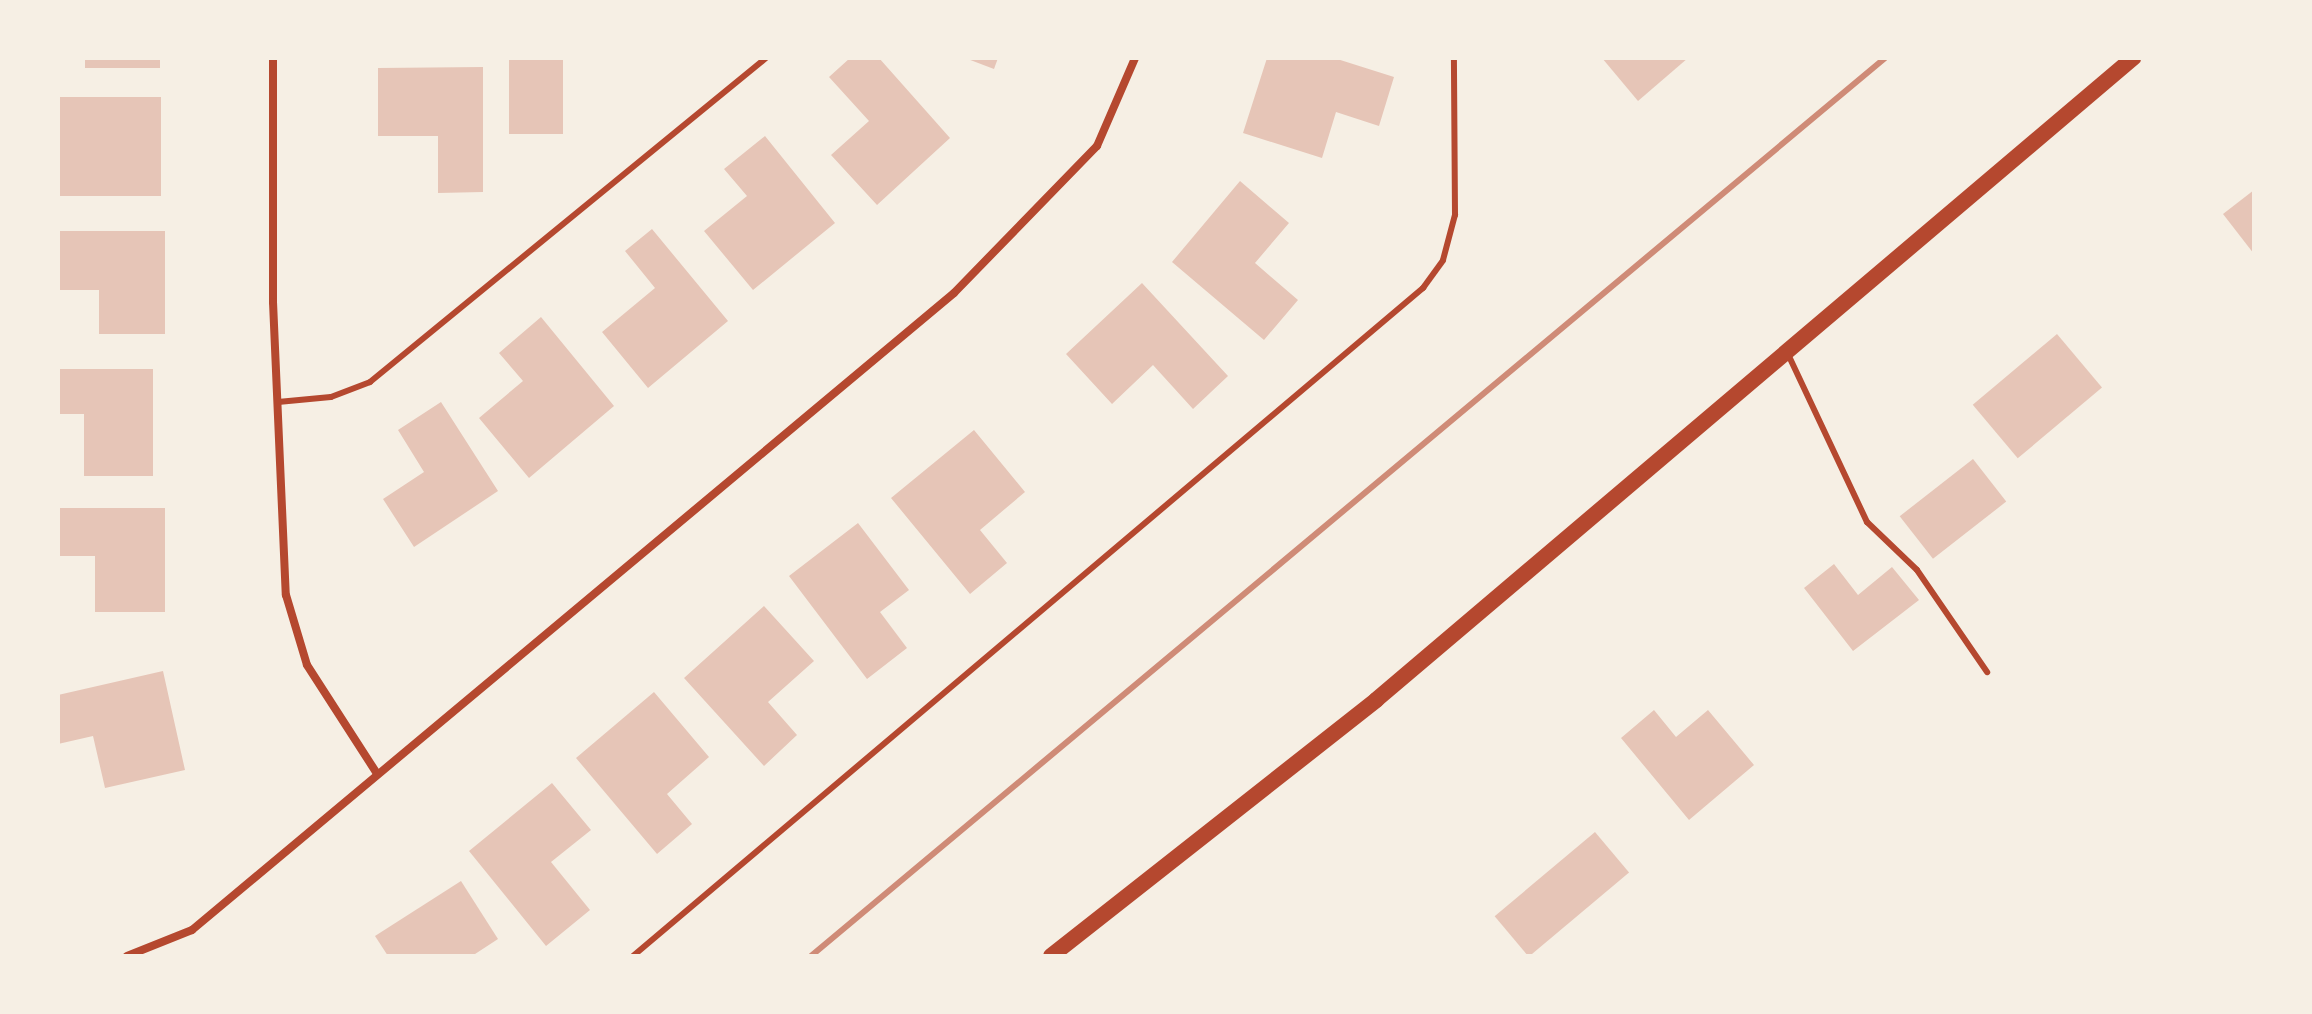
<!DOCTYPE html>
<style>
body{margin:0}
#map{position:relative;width:2312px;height:1014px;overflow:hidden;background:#f6efe4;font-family:"Noto Serif",serif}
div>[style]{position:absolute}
.building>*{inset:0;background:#e6c5b7;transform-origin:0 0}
.service>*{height:6px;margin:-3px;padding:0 3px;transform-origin:3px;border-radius:3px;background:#b5482f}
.minor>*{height:8px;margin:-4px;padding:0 4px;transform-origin:4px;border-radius:4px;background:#b5482f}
.secondary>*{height:16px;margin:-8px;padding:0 8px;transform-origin:8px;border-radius:8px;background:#b5482f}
.rail>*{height:6px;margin:-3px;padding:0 3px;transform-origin:3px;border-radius:3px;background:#cf8b77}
span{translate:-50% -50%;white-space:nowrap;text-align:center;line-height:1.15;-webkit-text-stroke:8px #f6efe4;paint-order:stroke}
.frame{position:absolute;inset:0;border:60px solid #f6efe4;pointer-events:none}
</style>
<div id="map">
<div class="building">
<div style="left:85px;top:58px;width:75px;height:10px"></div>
<div style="left:509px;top:58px;width:54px;height:76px"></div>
<div style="clip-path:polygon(850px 58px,879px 58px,950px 138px,877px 205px,831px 155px,869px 121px,829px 77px)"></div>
<div style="clip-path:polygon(965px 58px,998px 58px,994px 69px)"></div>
<div style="clip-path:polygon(1267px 58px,1334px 58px,1394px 77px,1379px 126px,1336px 112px,1322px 158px,1243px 133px)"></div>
<div style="clip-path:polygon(1602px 58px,1688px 58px,1638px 101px)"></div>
<div style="clip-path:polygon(483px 67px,483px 192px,438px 193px,438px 136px,378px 136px,378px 68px)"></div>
<div style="left:58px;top:97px;width:103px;height:99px"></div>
<div style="clip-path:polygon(765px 136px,835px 223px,753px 290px,704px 231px,747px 196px,724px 169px)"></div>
<div style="clip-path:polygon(1240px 181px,1289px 223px,1255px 263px,1298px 300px,1264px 340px,1172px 262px)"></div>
<div style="clip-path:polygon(2254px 190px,2254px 254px,2223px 214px)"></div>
<div style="clip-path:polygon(652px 229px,728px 321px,648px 388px,602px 332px,655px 288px,625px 251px)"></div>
<div style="clip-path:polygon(58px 231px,165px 231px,165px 334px,99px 334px,99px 290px,58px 290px)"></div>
<div style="clip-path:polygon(1142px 283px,1228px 376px,1193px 409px,1153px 365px,1112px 404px,1066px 354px)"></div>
<div style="clip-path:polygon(541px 317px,614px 406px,529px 478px,479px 418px,523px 381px,499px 353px)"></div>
<div style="left:2057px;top:334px;width:70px;height:110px;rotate:50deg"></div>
<div style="clip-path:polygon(58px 369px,153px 369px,153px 476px,84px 476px,84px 414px,58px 414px)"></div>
<div style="clip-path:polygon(441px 402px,498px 491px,414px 547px,383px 499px,424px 472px,398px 430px)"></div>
<div style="clip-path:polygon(974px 430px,1025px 492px,980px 530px,1007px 563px,970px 594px,891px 498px)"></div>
<div style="left:1973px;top:459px;width:54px;height:93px;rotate:52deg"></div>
<div style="clip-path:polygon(58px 508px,165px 508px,165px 612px,95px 612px,95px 556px,58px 556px)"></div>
<div style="clip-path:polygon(858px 523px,909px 590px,880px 612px,907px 648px,867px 679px,789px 576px)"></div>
<div style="clip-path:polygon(1834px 564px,1858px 595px,1892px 567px,1919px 600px,1853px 651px,1804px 588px)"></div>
<div style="clip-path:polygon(764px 606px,814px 661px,768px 702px,797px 735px,764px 766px,684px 678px)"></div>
<div style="clip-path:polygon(163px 671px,185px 770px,105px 788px,93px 736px,58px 744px,58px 695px)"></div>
<div style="clip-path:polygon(654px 692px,709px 757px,667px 794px,692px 824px,657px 854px,576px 758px)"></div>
<div style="clip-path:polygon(1654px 710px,1676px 737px,1708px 710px,1754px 765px,1689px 820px,1621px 738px)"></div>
<div style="clip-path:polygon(552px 783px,591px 830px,551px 862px,590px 910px,546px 946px,469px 851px)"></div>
<div style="left:1595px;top:832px;width:53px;height:131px;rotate:50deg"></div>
<div style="clip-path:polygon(461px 881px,498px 939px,472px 956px,388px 956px,375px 936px)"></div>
</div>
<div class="service">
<div style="left:1787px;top:352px;width:188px;rotate:64.8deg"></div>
<div style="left:1867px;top:522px;width:69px;rotate:43.8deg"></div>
<div style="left:1917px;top:570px;width:124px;rotate:55.5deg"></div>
<div style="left:278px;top:402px;width:53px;rotate:-5.4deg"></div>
<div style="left:331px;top:397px;width:42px;rotate:-21deg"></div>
<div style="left:370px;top:382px;width:512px;rotate:-39.29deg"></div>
<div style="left:633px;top:956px;width:1035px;rotate:-40.22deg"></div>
<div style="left:1423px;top:288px;width:34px;rotate:-54deg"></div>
<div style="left:1443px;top:260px;width:47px;rotate:-75.1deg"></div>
<div style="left:1455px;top:215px;width:157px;rotate:-90.4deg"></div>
</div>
<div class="minor">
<div style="left:273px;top:58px;width:244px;rotate:90deg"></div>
<div style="left:273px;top:302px;width:293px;rotate:87.5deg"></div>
<div style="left:286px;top:595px;width:73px;rotate:73.3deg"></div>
<div style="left:307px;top:665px;width:127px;rotate:57.2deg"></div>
<div style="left:127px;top:956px;width:70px;rotate:-21.8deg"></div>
<div style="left:192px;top:930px;width:993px;rotate:-39.89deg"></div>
<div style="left:954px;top:293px;width:205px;rotate:-45.8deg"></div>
<div style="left:1097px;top:146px;width:96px;rotate:-66.6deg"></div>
</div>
<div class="secondary">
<div style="left:1051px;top:956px;width:414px;rotate:-38.2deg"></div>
<div style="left:1376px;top:700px;width:993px;rotate:-40.3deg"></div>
</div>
<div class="rail">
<div style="left:811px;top:956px;width:1400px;rotate:-39.9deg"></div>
</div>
<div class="frame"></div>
</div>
